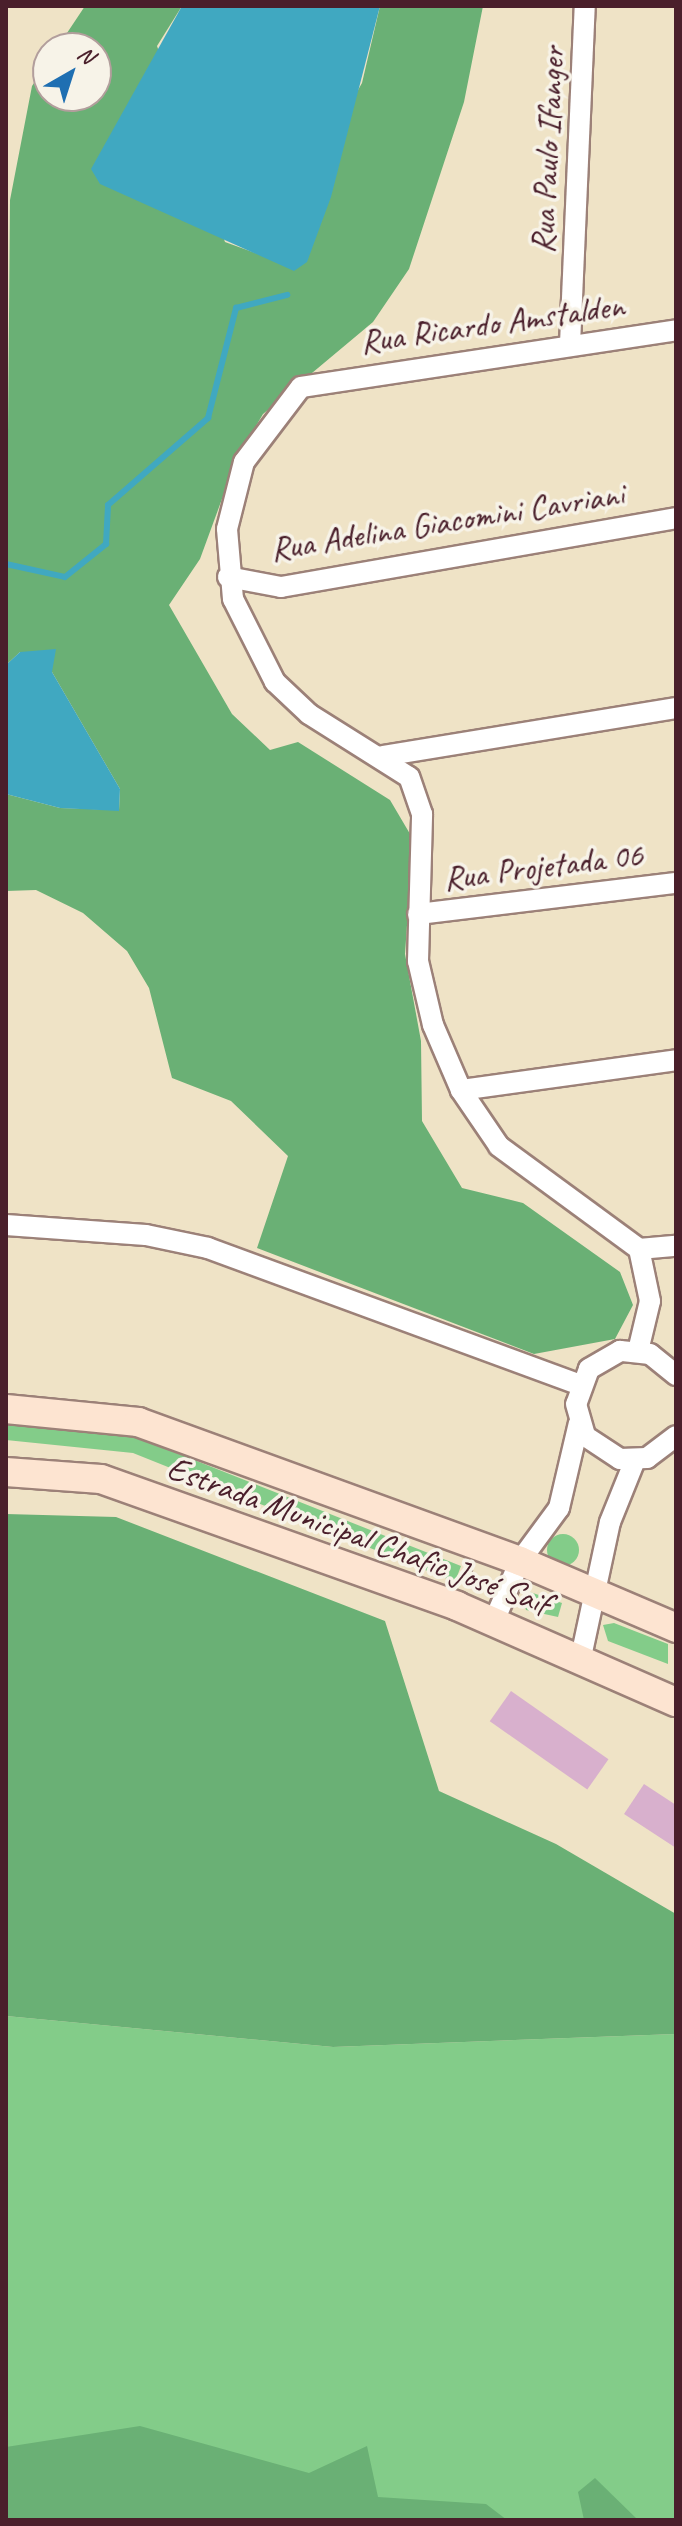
<!DOCTYPE html>
<meta charset="utf-8">
<style>
body{margin:0}
#map{position:relative;width:682px;height:2526px;overflow:hidden;background:#efe3c6;font-family:Caveat,sans-serif}
div>[style]{position:absolute}
.green>*{inset:0;background:#83cc89}
.round{border-radius:50%}
.forest>*{inset:0;background:#6ab075}
.water>*{inset:0;background:#40a8c1}
.stream>*{height:6px;margin:-3px;padding:0 3px;transform-origin:3px;border-radius:3px;background:#40a8c1}
.building>*{inset:0;background:#d8b0cd;transform-origin:0 0}
.path>*{height:3px;margin-top:-1.5px;transform-origin:0;background:repeating-linear-gradient(90deg,#9c8178 0 6px,transparent 0 12px)}
.roads{filter:drop-shadow(2px 0 #9c8178) drop-shadow(-2px 0 #9c8178) drop-shadow(0 2px #9c8178) drop-shadow(0 -2px #9c8178)}
.street>*{height:20px;margin:-10px;padding:0 10px;transform-origin:10px;border-radius:10px;background:#fff}
.secondary>*{height:28px;margin:-14px;padding:0 14px;transform-origin:14px;border-radius:14px;background:#fde4d1}
span{translate:-50% -50%;white-space:nowrap;text-align:center;line-height:1.15;-webkit-text-stroke:7px #f7f3e8;paint-order:stroke}
.street-label{font-size:34px;color:#4a1f2b}
.frame{position:absolute;inset:0;border:8px solid #4a1f2b;pointer-events:none}
.north{position:absolute;left:32px;top:32px;width:80px;height:80px;box-sizing:border-box;background:#f7f3e8;border:2px solid #b29e9c;border-radius:50%;rotate:39deg;font-size:22px;font-weight:700;line-height:32px;text-align:center;color:#4a1f2b}
.north::after{content:'';display:block;margin:auto;width:28px;height:36px;background:#1f6fb2;clip-path:polygon(50% 0,100% 100%,50% 72%,0 100%)}
</style>
<div id="map">
<div class="green">
<div style="clip-path:polygon(6px 1423px,126px 1433px,461px 1566px,455px 1582px,133px 1453px,6px 1440px)"></div>
<div class="round" style="left:547px;top:1534px;width:32px;height:32px"></div>
<div style="clip-path:polygon(530px 1592px,562px 1603px,558px 1617px,526px 1610px,522px 1598px)"></div>
<div style="clip-path:polygon(614px 1623px,668px 1644px,668px 1664px,608px 1641px,603px 1625px)"></div>
<div style="clip-path:polygon(6px 2016px,333px 2047px,676px 2034px,676px 2520px,6px 2520px)"></div>
</div>
<div class="forest">
<div style="clip-path:polygon(85px 6px,182px 6px,157px 46px,225px 242px,264px 256px,362px 83px,380px 6px,483px 6px,464px 102px,409px 269px,373px 322px,263px 414px,237px 458px,200px 559px,169px 605px,232px 714px,270px 750px,298px 742px,390px 800px,413px 839px,405px 954px,421px 1041px,422px 1121px,462px 1188px,523px 1203px,620px 1272px,633px 1305px,615px 1339px,534px 1354px,257px 1248px,288px 1156px,231px 1101px,172px 1078px,149px 988px,127px 951px,83px 913px,36px 890px,6px 891px,6px 794px,60px 808px,119px 810px,120px 789px,52px 672px,20px 652px,6px 665px,10px 200px,32px 86px,48px 62px,48px 96px,96px 96px,96px 48px,57px 48px)"></div>
<div style="clip-path:polygon(6px 1514px,116px 1517px,385px 1621px,439px 1791px,556px 1844px,676px 1914px,676px 2034px,333px 2047px,6px 2016px)"></div>
<div style="clip-path:polygon(140px 2426px,309px 2473px,367px 2446px,378px 2497px,486px 2504px,507px 2520px,6px 2520px,6px 2447px)"></div>
<div style="clip-path:polygon(595px 2478px,638px 2520px,584px 2520px,578px 2492px)"></div>
</div>
<div class="water">
<div style="clip-path:polygon(182px 6px,380px 6px,331px 197px,307px 262px,294px 271px,100px 184px,91px 169px)"></div>
<div style="clip-path:polygon(56px 649px,52px 672px,120px 789px,119px 811px,60px 808px,6px 794px,6px 665px,20px 652px)"></div>
</div>
<div class="stream">
<div style="left:6px;top:564px;width:60px;rotate:12.4deg"></div>
<div style="left:65px;top:577px;width:53px;rotate:-38.8deg"></div>
<div style="left:106px;top:544px;width:39px;rotate:-87deg"></div>
<div style="left:108px;top:505px;width:133px;rotate:-41deg"></div>
<div style="left:208px;top:418px;width:114px;rotate:-75.7deg"></div>
<div style="left:236px;top:308px;width:53px;rotate:-14.3deg"></div>
</div>
<div class="building">
<div style="left:511px;top:1691px;width:119px;height:37px;rotate:35deg"></div>
<div style="clip-path:polygon(644px 1784px,676px 1805px,676px 1848px,624px 1814px)"></div>
</div>
<div class="path">
<div style="left:466px;top:1584px;width:16px;rotate:-68deg"></div>
</div>
<div class="roads">
<div class="street">
<div style="left:570px;top:344px;width:338px;rotate:-87.5deg"></div>
<div style="left:228px;top:577px;width:54px;rotate:10.7deg"></div>
<div style="left:281px;top:587px;width:401px;rotate:-9.9deg"></div>
<div style="left:383px;top:756px;width:297px;rotate:-9.3deg"></div>
<div style="left:418px;top:914px;width:260px;rotate:-6.9deg"></div>
<div style="left:461px;top:1090px;width:217px;rotate:-7.9deg"></div>
<div style="left:6px;top:1225px;width:140px;rotate:4.1deg"></div>
<div style="left:146px;top:1235px;width:63px;rotate:11.8deg"></div>
<div style="left:208px;top:1248px;width:396px;rotate:20.2deg"></div>
<div style="left:639px;top:1249px;width:37px;rotate:-5deg"></div>
<div style="left:638px;top:1351px;width:51px;rotate:-76.5deg"></div>
<div style="left:650px;top:1301px;width:53px;rotate:-101.9deg"></div>
<div style="left:639px;top:1249px;width:174px;rotate:-143.7deg"></div>
<div style="left:499px;top:1146px;width:68px;rotate:-124.2deg"></div>
<div style="left:461px;top:1090px;width:71px;rotate:-113.3deg"></div>
<div style="left:433px;top:1025px;width:66px;rotate:-103.2deg"></div>
<div style="left:418px;top:961px;width:147px;rotate:-88.4deg"></div>
<div style="left:422px;top:814px;width:39px;rotate:-109deg"></div>
<div style="left:409px;top:777px;width:118px;rotate:-147.8deg"></div>
<div style="left:309px;top:714px;width:47px;rotate:-136.7deg"></div>
<div style="left:275px;top:682px;width:93px;rotate:-116.8deg"></div>
<div style="left:233px;top:599px;width:70px;rotate:-94.9deg"></div>
<div style="left:227px;top:529px;width:69px;rotate:-75.8deg"></div>
<div style="left:244px;top:462px;width:94px;rotate:-52.8deg"></div>
<div style="left:301px;top:387px;width:379px;rotate:-8.6deg"></div>
<div style="left:676px;top:1375px;width:33px;rotate:-141deg"></div>
<div style="left:650px;top:1354px;width:30px;rotate:-174deg"></div>
<div style="left:620px;top:1351px;width:36px;rotate:150deg"></div>
<div style="left:589px;top:1369px;width:37px;rotate:110deg"></div>
<div style="left:576px;top:1404px;width:33px;rotate:74deg"></div>
<div style="left:585px;top:1436px;width:42px;rotate:33.3deg"></div>
<div style="left:620px;top:1459px;width:27px;rotate:-2deg"></div>
<div style="left:647px;top:1458px;width:36px;rotate:-37deg"></div>
<div style="left:494px;top:1621px;width:65px;rotate:-66.6deg"></div>
<div style="left:520px;top:1561px;width:66px;rotate:-53.7deg"></div>
<div style="left:559px;top:1508px;width:87px;rotate:-76.8deg"></div>
<div style="left:581px;top:1657px;width:138px;rotate:-77.9deg"></div>
<div style="left:610px;top:1522px;width:67px;rotate:-68deg"></div>
</div>
<div class="secondary">
<div style="left:6px;top:1409px;width:133px;rotate:5.6deg"></div>
<div style="left:138px;top:1422px;width:407px;rotate:20deg"></div>
<div style="left:520px;top:1561px;width:170px;rotate:23.2deg"></div>
<div style="left:6px;top:1472px;width:95px;rotate:4.2deg"></div>
<div style="left:101px;top:1479px;width:378px;rotate:19.6deg"></div>
<div style="left:457px;top:1606px;width:239px;rotate:23.7deg"></div>
</div>
</div>
<div class="street-label">
<span style="left:547px;top:150px;rotate:-87deg">Rua Paulo Ifanger</span>
<span style="left:492px;top:323px;rotate:-8deg">Rua Ricardo Amstalden</span>
<span style="left:447px;top:521px;rotate:-9deg">Rua Adelina Giacomini Cavriani</span>
<span style="left:543px;top:866px;rotate:-7deg">Rua Projetada 06</span>
<span style="left:359px;top:1535px;rotate:20deg">Estrada Municipal Chafic José Saif</span>
</div>
<div class="frame"></div>
<div class="north">N</div>
</div>
